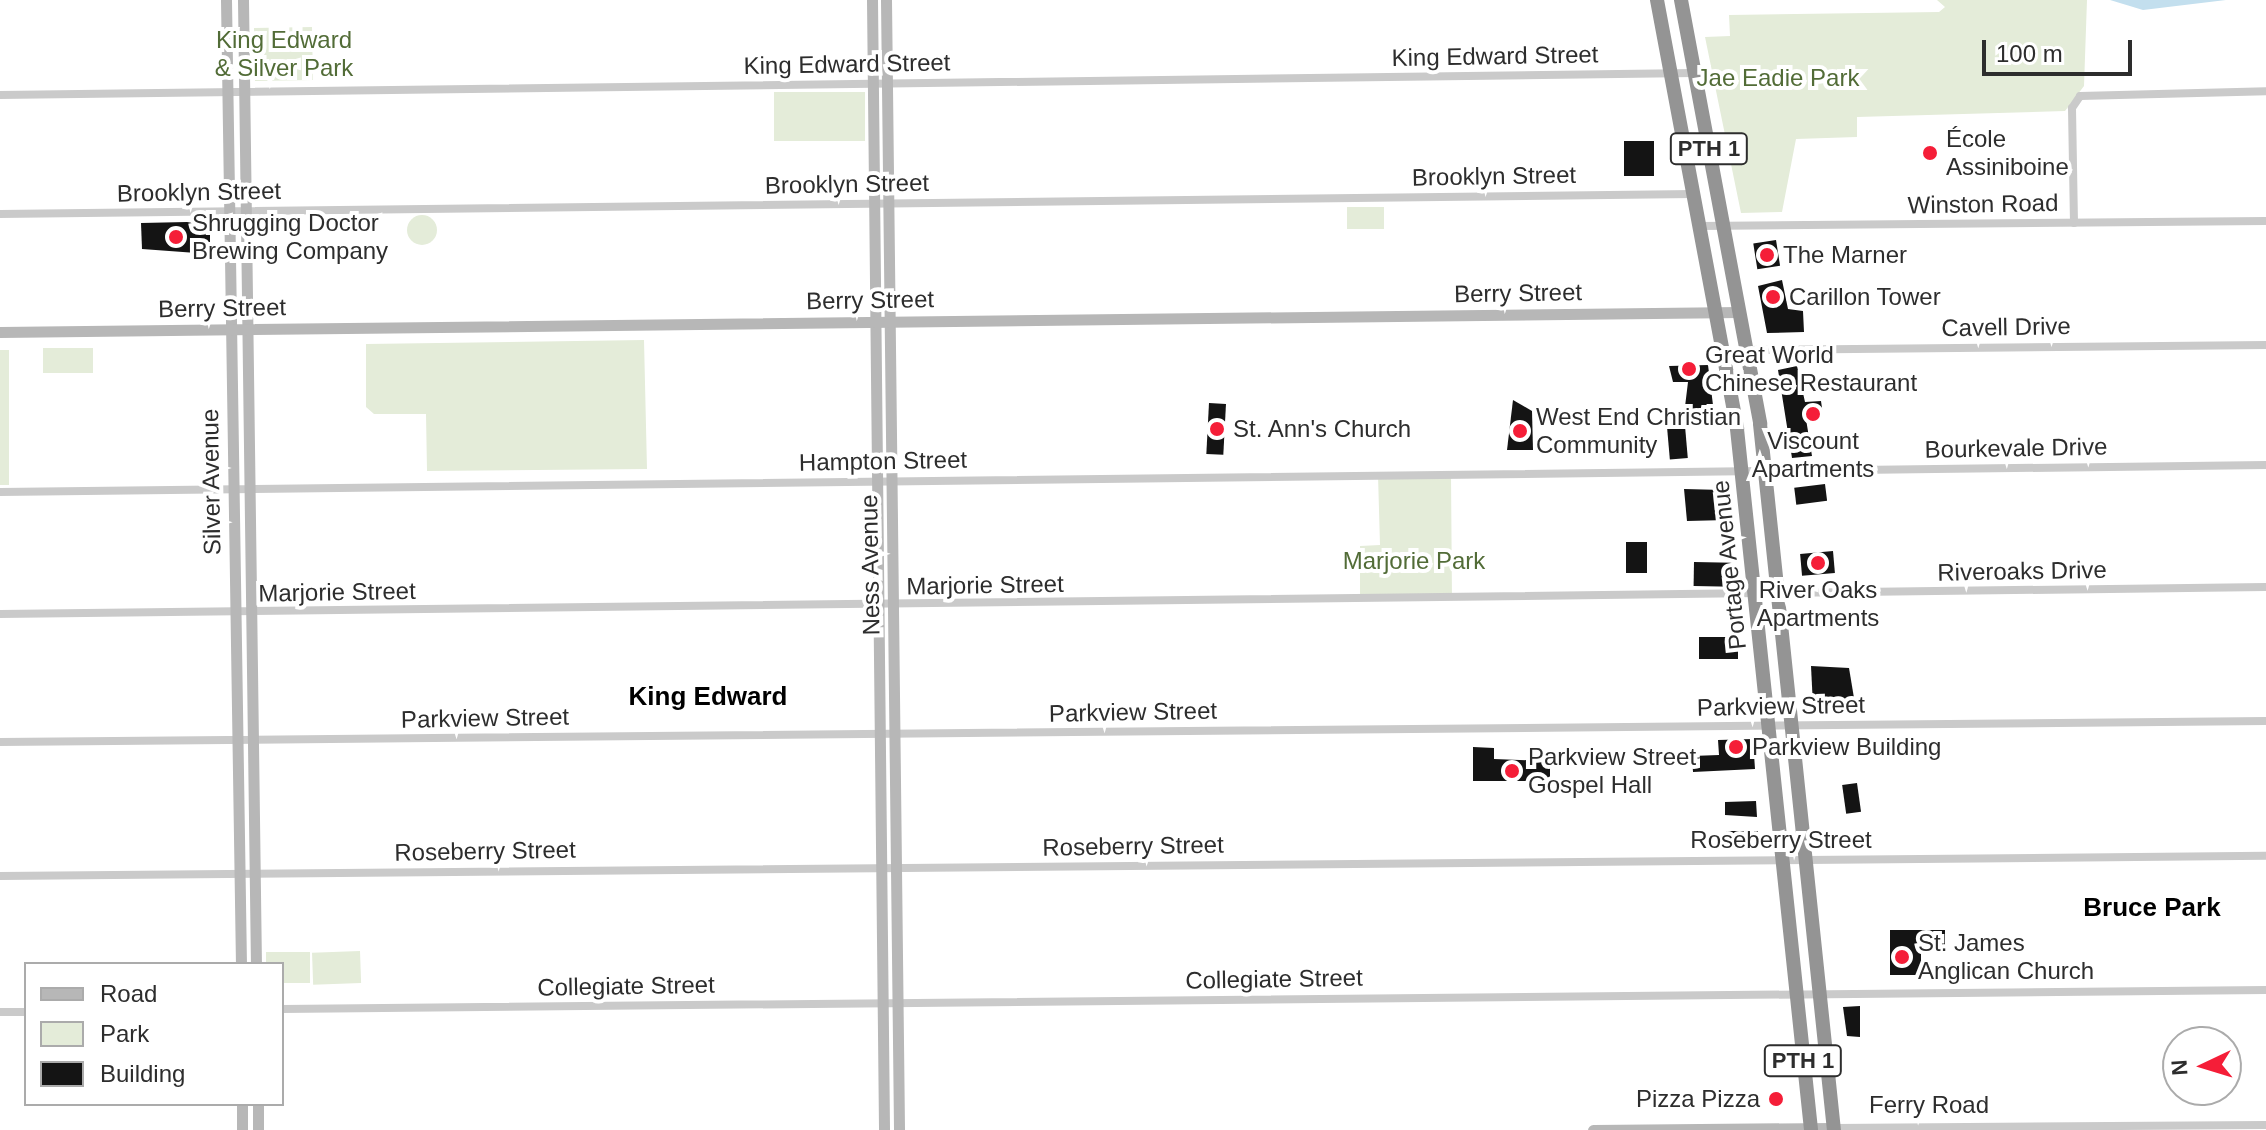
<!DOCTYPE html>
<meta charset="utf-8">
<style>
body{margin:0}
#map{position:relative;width:2266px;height:1130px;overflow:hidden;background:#fff;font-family:Helvetica,sans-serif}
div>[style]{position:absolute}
.green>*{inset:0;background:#e4ecd9;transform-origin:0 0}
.round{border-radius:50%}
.water>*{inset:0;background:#c3dfee}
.building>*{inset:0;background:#141414;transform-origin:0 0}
.street>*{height:8px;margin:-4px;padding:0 4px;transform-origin:4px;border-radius:4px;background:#cacaca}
.secondary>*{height:11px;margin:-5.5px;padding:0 5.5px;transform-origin:5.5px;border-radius:5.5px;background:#b7b7b7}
.highway>*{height:14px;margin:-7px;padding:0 7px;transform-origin:7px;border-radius:7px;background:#949494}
.dots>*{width:22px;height:22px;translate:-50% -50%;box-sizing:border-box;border:4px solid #fff;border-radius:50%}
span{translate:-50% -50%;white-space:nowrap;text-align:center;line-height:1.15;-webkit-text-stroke:8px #fff;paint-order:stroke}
.shield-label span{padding:2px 6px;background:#fff;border:2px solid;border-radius:6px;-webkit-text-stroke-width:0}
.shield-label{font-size:22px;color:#2d2d2d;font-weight:700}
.park-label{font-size:24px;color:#526c37}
.street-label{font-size:24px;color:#2d2d2d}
.poi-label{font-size:24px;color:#2d2d2d}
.left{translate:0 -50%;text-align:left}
.right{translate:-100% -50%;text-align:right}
.neighbourhood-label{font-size:26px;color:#000;font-weight:700}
.legend{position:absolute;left:24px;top:962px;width:260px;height:144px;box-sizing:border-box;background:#fff;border:2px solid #ababab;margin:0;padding:10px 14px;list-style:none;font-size:24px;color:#2d2d2d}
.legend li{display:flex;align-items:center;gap:16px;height:40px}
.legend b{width:40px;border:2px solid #ababab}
.north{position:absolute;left:2162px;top:1026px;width:80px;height:80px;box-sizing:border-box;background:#fff;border:2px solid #ababab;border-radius:50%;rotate:266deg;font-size:22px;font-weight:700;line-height:32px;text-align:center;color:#2d2d2d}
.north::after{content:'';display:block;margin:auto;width:28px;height:36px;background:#f51e38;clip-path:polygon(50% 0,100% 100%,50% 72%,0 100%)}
.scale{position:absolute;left:1982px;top:40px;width:150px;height:36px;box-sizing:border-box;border:4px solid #2d2d2d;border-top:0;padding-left:10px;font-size:24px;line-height:28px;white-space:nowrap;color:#2d2d2d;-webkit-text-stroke:6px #fff;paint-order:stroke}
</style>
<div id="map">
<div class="green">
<div style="clip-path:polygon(1937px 0,2087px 0,2084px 86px,2065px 111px,1857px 117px,1857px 137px,1796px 139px,1782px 212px,1741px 213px,1705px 37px,1730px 36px,1729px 15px,1939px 12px,1945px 7px)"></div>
<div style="left:312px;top:27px;width:53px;height:58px;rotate:89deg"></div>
<div style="left:865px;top:92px;width:49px;height:91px;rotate:90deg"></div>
<div style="left:1347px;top:207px;width:37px;height:22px"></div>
<div class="round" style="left:407px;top:215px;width:30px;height:30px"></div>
<div style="clip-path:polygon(644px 340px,647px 469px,427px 471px,426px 414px,374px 414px,366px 407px,366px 344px)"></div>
<div style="left:93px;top:348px;width:25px;height:50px;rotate:90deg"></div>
<div style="left:0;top:350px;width:9px;height:135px"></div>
<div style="clip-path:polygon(1451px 474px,1452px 600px,1360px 601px,1360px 546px,1380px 545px,1378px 475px)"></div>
<div style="left:360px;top:951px;width:32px;height:48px;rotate:88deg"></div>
<div style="clip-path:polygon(266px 952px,310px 952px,310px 983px,282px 983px,282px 964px,266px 964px)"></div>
</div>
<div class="water">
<div style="clip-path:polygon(2110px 0,2226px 0,2143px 10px)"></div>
</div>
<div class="building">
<div style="left:1624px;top:141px;width:30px;height:35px"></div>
<div style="clip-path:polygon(187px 222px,210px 226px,210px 254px,142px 249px,141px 223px)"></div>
<div style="left:1776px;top:240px;width:26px;height:23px;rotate:81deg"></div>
<div style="clip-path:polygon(1782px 280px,1788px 309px,1803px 311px,1804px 332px,1767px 333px,1758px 286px)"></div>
<div style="clip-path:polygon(1708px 365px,1715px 421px,1683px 423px,1688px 382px,1673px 382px,1669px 366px)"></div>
<div style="clip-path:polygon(1797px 366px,1805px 402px,1821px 401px,1823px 415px,1806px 419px,1812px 456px,1792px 458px,1778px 370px)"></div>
<div style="clip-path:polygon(1513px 400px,1532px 411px,1533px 450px,1507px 450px)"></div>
<div style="left:1209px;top:403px;width:17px;height:51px;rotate:3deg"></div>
<div style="left:1685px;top:426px;width:32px;height:18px;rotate:85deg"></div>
<div style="left:1825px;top:484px;width:17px;height:31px;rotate:83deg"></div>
<div style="clip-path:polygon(1684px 489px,1723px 490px,1727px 520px,1687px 521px)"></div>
<div style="left:1626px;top:542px;width:21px;height:31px"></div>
<div style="left:1833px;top:551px;width:22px;height:33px;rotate:85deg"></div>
<div style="left:1694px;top:562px;width:39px;height:24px;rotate:1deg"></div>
<div style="left:1699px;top:637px;width:39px;height:22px"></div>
<div style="clip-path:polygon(1811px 666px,1849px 668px,1855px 704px,1813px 706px)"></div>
<div style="clip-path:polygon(1753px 739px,1755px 769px,1693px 772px,1692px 756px,1719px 755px,1718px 740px)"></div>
<div style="clip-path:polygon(1473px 747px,1494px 748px,1494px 759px,1550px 761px,1550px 781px,1473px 781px)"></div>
<div style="left:1857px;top:783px;width:29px;height:15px;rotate:82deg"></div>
<div style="clip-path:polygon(1756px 801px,1757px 817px,1725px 815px,1725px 802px)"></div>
<div style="left:1758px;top:831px;width:15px;height:32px;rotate:90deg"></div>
<div style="clip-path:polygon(1890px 930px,1945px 930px,1945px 949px,1921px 949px,1921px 975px,1890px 975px)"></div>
<div style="clip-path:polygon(1860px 1006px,1860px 1037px,1847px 1036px,1843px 1007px)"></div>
</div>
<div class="street">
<div style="left:0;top:95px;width:1694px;rotate:-0.74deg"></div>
<div style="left:0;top:214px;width:1694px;rotate:-0.68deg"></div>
<div style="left:2074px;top:223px;width:115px;rotate:-91deg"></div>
<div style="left:2072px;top:108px;width:14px;rotate:-56deg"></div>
<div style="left:2080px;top:96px;width:186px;rotate:-1.5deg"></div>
<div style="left:1700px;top:226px;width:566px;rotate:-0.51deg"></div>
<div style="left:1747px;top:350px;width:519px;rotate:-0.55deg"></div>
<div style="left:0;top:492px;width:2266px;rotate:-0.68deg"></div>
<div style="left:0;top:614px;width:2266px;rotate:-0.68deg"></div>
<div style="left:0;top:742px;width:2266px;rotate:-0.53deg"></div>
<div style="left:0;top:876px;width:2266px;rotate:-0.51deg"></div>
<div style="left:282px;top:1009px;width:1984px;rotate:-0.55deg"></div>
<div style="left:0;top:1012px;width:26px"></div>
<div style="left:1834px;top:1128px;width:432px;rotate:-0.4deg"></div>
</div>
<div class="secondary">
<div style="left:226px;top:0;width:964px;rotate:89.11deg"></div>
<div style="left:243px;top:0;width:964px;rotate:89.23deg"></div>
<div style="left:872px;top:0;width:1130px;rotate:89.39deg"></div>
<div style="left:886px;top:0;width:1130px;rotate:89.34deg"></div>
<div style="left:0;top:332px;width:1740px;rotate:-0.66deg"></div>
<div style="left:242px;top:1104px;width:26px;rotate:90deg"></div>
<div style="left:258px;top:1104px;width:26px;rotate:90deg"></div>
<div style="left:1593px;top:1130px;width:241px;rotate:-0.5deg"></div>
</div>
<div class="highway">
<div style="left:1657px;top:0;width:436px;rotate:79.4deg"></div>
<div style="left:1737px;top:429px;width:705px;rotate:83.97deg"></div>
<div style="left:1681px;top:0;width:431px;rotate:79.4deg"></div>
<div style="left:1760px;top:424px;width:710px;rotate:84.02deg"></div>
</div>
<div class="dots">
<div style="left:1930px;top:153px;background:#f51e38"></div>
<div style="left:176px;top:237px;background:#f51e38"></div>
<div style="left:1767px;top:255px;background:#f51e38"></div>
<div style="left:1773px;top:297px;background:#f51e38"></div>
<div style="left:1689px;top:369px;background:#f51e38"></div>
<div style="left:1813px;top:414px;background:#f51e38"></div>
<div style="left:1217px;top:429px;background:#f51e38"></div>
<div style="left:1520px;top:431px;background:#f51e38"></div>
<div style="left:1818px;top:563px;background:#f51e38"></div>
<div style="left:1736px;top:747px;background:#f51e38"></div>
<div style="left:1512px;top:771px;background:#f51e38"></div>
<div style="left:1902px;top:957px;background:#f51e38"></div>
<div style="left:1776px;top:1099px;background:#f51e38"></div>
</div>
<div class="shield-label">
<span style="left:1709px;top:149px">PTH 1</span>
<span style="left:1803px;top:1061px">PTH 1</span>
</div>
<div class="park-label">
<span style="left:284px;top:54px">King Edward<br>&amp; Silver Park</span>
<span style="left:1778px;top:78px">Jae Eadie Park</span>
<span style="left:1414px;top:561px">Marjorie Park</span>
</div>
<div class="street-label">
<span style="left:1495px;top:56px;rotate:-1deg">King Edward Street</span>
<span style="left:847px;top:64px;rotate:-1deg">King Edward Street</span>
<span style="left:1494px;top:176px;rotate:-1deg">Brooklyn Street</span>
<span style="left:847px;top:184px;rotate:-1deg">Brooklyn Street</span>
<span style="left:199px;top:192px;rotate:-1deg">Brooklyn Street</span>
<span style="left:1983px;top:204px;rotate:-1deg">Winston Road</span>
<span style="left:1518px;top:293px;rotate:-1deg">Berry Street</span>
<span style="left:870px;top:300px;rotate:-1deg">Berry Street</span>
<span style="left:222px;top:308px;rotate:-1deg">Berry Street</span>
<span style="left:2006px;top:327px;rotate:-1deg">Cavell Drive</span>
<span style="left:2016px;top:448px;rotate:-1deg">Bourkevale Drive</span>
<span style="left:883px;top:461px;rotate:-1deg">Hampton Street</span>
<span style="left:211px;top:482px;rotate:-91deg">Silver Avenue</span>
<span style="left:870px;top:565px;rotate:-91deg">Ness Avenue</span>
<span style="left:1729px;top:565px;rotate:-96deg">Portage Avenue</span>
<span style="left:2022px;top:571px;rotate:-1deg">Riveroaks Drive</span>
<span style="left:985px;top:585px;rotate:-1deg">Marjorie Street</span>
<span style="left:337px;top:592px;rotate:-1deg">Marjorie Street</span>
<span style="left:1781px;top:706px;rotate:-1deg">Parkview Street</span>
<span style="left:1133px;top:712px;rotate:-1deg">Parkview Street</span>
<span style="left:485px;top:718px;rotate:-1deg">Parkview Street</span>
<span style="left:1781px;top:840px">Roseberry Street</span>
<span style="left:1133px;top:846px;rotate:-1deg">Roseberry Street</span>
<span style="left:485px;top:851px;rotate:-1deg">Roseberry Street</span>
<span style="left:1274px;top:979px;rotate:-1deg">Collegiate Street</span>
<span style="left:626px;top:986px;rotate:-1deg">Collegiate Street</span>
<span style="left:1929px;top:1105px">Ferry Road</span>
</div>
<div class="poi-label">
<span class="left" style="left:1946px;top:153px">École<br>Assiniboine</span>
<span class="left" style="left:192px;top:237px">Shrugging Doctor<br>Brewing Company</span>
<span class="left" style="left:1783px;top:255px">The Marner</span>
<span class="left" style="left:1789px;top:297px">Carillon Tower</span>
<span class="left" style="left:1705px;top:369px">Great World<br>Chinese Restaurant</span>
<span class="left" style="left:1536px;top:431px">West End Christian<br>Community</span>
<span class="left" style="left:1233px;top:429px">St. Ann's Church</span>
<span style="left:1813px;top:455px">Viscount<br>Apartments</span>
<span style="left:1818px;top:604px">River Oaks<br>Apartments</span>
<span class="left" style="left:1752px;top:747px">Parkview Building</span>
<span class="left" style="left:1528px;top:771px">Parkview Street<br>Gospel Hall</span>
<span class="left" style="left:1918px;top:957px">St. James<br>Anglican Church</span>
<span class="right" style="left:1760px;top:1099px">Pizza Pizza</span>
</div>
<div class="neighbourhood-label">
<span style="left:708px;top:697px">King Edward</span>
<span style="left:2152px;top:908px">Bruce Park</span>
</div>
<ul class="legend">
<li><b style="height:10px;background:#b7b7b7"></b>Road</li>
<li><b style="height:22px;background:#e4ecd9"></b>Park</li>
<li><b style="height:22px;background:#141414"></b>Building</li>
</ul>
<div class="north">N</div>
<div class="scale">100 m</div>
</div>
